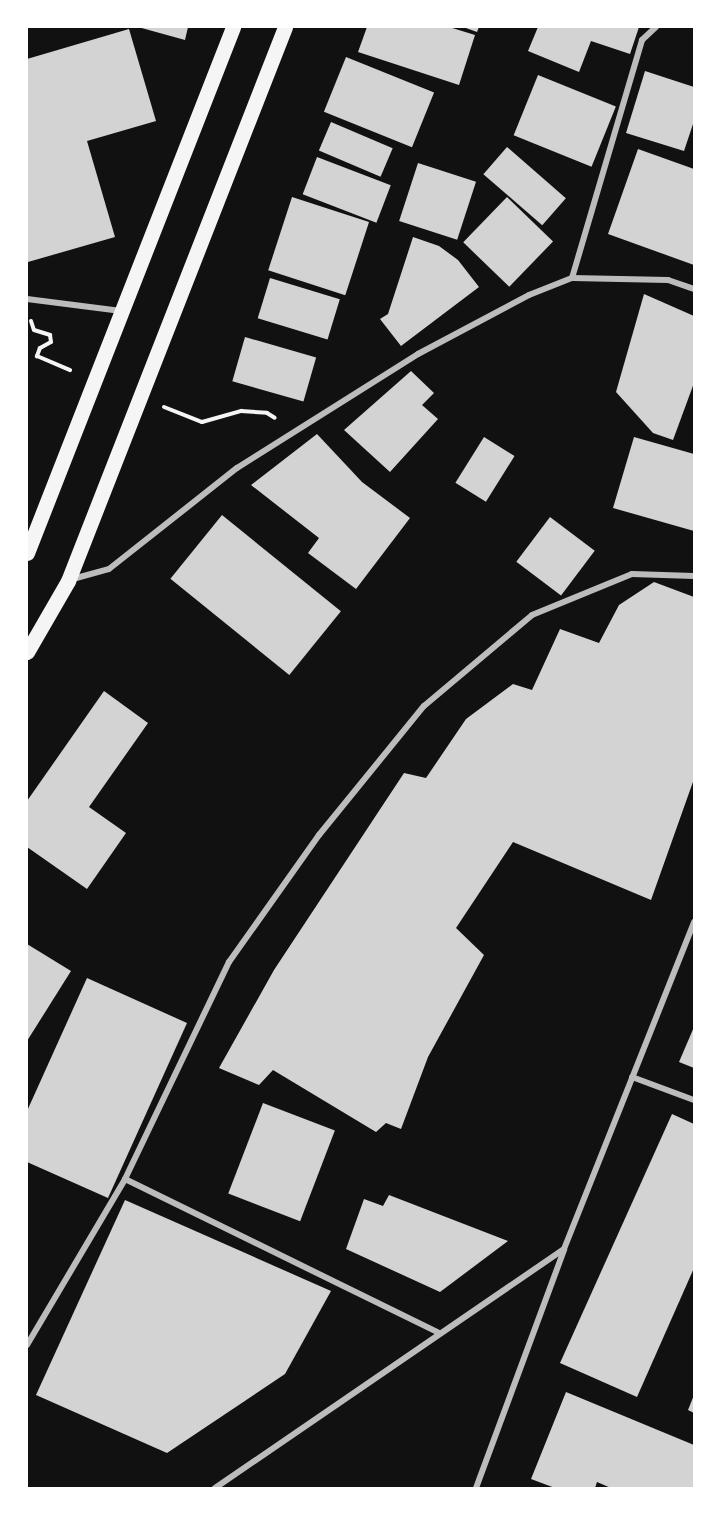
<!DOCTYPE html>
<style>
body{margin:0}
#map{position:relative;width:721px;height:1515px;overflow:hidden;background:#111;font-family:Helvetica,sans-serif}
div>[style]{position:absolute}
.building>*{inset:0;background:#d3d3d3;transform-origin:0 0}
.path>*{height:4px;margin:-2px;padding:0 2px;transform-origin:2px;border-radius:2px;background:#f5f5f5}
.minor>*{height:6px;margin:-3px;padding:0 3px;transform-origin:3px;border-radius:3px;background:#bcbcbc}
.primary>*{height:15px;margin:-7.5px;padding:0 7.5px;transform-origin:7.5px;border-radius:7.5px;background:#f5f5f5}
span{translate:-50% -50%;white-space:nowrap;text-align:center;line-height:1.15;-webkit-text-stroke:4.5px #fff;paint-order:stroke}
.frame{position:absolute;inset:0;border:28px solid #fff;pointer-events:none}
</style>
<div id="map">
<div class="building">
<div style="clip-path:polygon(138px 27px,188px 27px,185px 40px)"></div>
<div style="clip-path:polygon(367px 27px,449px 27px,475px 35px,459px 85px,358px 52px)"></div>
<div style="clip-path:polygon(463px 27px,479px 27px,477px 32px)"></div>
<div style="clip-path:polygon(538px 27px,639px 27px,630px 54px,591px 41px,579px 72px,528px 51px)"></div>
<div style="clip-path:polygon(129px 29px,156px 121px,87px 141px,115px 237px,28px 262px,27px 59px)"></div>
<div style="left:346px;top:57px;width:95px;height:59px;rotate:22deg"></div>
<div style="clip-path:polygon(645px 71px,694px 87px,694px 121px,684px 151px,626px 133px)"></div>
<div style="left:538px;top:75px;width:84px;height:65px;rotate:22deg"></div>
<div style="left:331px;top:122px;width:67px;height:31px;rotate:23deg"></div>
<div style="left:507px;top:147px;width:78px;height:36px;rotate:41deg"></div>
<div style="clip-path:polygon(638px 149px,694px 169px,694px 265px,608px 234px)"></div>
<div style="left:317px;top:157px;width:79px;height:40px;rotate:21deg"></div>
<div style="left:418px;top:163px;width:61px;height:61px;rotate:18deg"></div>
<div style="left:292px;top:197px;width:81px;height:77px;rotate:18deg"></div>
<div style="left:507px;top:197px;width:64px;height:63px;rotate:44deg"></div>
<div style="clip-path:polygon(413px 237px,439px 246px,458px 260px,479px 287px,401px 346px,380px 319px,388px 314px)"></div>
<div style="left:270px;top:278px;width:73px;height:42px;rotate:17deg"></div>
<div style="clip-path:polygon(644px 294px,694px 316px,694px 383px,673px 440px,653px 433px,616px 392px)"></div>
<div style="left:245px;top:337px;width:74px;height:46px;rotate:16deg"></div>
<div style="clip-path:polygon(411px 371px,434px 393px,422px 405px,438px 419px,390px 472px,344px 430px)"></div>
<div style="clip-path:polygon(317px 434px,362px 482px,410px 518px,356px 589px,308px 553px,319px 538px,251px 485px)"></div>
<div style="left:484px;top:437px;width:36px;height:54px;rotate:32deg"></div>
<div style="clip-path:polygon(634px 437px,694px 454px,694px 531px,613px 508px)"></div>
<div style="left:222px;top:515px;width:153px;height:82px;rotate:39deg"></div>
<div style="left:550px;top:517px;width:56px;height:56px;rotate:37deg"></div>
<div style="clip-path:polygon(654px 582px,694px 597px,694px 779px,651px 900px,513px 842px,456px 928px,484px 955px,428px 1057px,401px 1129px,386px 1123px,376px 1132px,273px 1070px,259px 1085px,219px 1068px,274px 970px,404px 773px,426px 778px,466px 719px,513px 684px,532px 690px,560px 629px,599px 643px,619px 605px)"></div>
<div style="clip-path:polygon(104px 691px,148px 723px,89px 807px,126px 833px,87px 889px,27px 847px,27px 801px)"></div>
<div style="clip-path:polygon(27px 944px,71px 971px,27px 1041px)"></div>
<div style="clip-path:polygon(87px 978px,187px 1023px,108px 1198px,27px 1162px,27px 1111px)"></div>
<div style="clip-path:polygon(694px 1027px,694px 1068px,679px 1062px)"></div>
<div style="left:263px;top:1103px;width:77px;height:97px;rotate:21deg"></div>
<div style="clip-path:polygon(672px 1114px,694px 1124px,694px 1268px,637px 1397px,560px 1363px)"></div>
<div style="clip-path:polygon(389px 1195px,508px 1241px,440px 1292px,346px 1249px,364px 1199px,383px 1206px)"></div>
<div style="clip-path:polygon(125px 1200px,331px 1291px,285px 1374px,167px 1453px,36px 1395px)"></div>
<div style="clip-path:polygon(566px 1392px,694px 1445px,694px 1488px,611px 1488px,597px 1482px,595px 1488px,555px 1488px,531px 1479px)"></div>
<div style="clip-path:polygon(694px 1395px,694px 1413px,688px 1410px)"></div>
</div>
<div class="path">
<div style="left:31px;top:321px;width:9px;rotate:72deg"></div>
<div style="left:34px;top:330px;width:17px;rotate:17deg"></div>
<div style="left:50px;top:335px;width:7px;rotate:82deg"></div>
<div style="left:51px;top:342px;width:13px;rotate:151deg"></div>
<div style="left:40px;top:348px;width:9px;rotate:111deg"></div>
<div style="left:37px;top:356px;width:36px;rotate:23deg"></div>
<div style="left:164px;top:407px;width:41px;rotate:21.5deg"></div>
<div style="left:202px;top:422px;width:41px;rotate:-15.8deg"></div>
<div style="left:241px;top:411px;width:26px;rotate:4deg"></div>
<div style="left:267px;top:413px;width:9px;rotate:32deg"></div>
</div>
<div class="minor">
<div style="left:572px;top:278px;width:248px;rotate:-73.6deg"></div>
<div style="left:642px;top:40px;width:19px;rotate:-43deg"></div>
<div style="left:27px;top:299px;width:95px;rotate:7.3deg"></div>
<div style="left:69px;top:580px;width:41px;rotate:-15.4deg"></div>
<div style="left:109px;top:569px;width:163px;rotate:-38.3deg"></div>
<div style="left:237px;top:468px;width:214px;rotate:-32.2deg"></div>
<div style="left:418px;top:354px;width:126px;rotate:-28deg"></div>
<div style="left:529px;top:295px;width:46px;rotate:-21.6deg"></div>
<div style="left:572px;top:278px;width:96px;rotate:1.2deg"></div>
<div style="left:668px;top:280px;width:28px;rotate:19deg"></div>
<div style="left:632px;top:1077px;width:66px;rotate:20.4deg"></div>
<div style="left:125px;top:1179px;width:348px;rotate:26.1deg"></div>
<div style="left:27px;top:1345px;width:193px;rotate:-59.4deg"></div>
<div style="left:125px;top:1179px;width:241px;rotate:-64.4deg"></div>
<div style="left:229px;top:962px;width:156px;rotate:-54.7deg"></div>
<div style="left:319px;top:835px;width:166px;rotate:-50.9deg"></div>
<div style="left:424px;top:706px;width:141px;rotate:-40.1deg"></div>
<div style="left:532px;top:615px;width:108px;rotate:-22.3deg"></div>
<div style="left:632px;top:574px;width:62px;rotate:1.8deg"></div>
<div style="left:215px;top:1488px;width:423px;rotate:-34.4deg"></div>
<div style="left:564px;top:1249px;width:352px;rotate:-68.3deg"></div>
<div style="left:476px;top:1488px;width:254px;rotate:-69.7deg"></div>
</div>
<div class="primary">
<div style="left:27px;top:553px;width:565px;rotate:-68.61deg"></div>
<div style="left:27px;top:652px;width:82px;rotate:-60deg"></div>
<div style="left:68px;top:581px;width:595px;rotate:-68.61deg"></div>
</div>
<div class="frame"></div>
</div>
